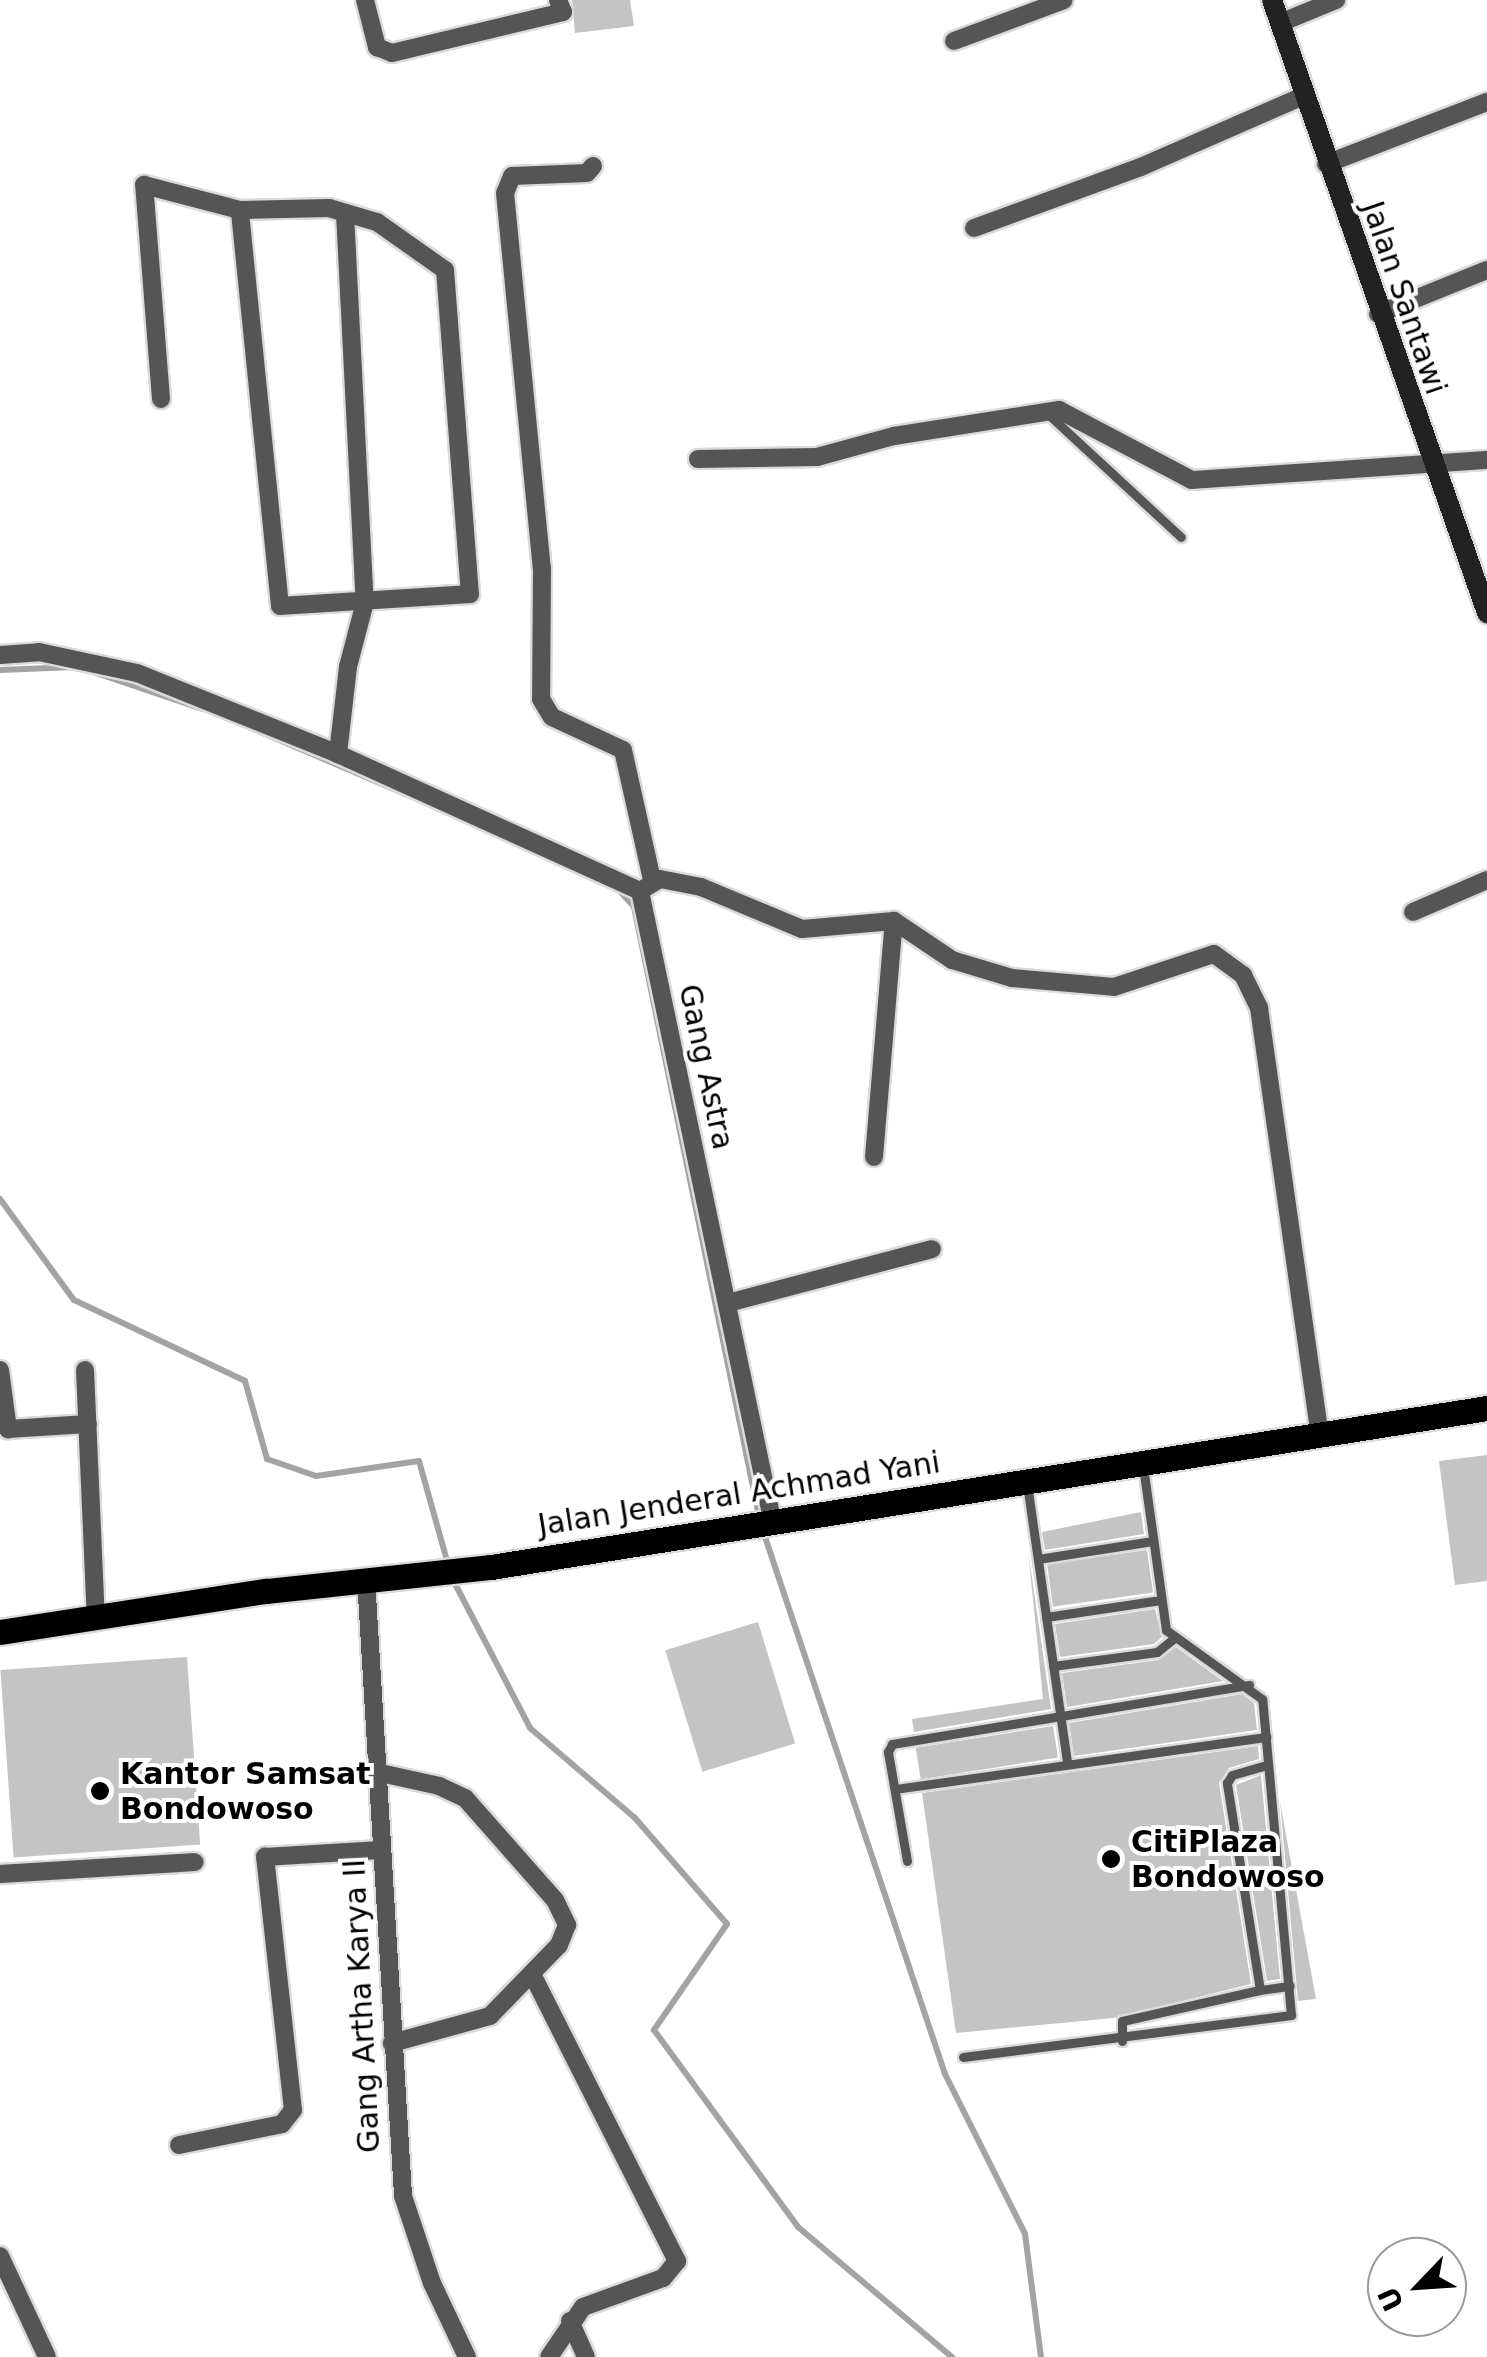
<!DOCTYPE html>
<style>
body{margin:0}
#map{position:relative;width:1487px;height:2357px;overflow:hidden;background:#fff;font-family:"DejaVu Sans",sans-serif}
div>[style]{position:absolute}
.stream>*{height:6px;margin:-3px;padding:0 3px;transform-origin:3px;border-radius:3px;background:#a3a3a3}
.building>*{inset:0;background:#c4c4c4;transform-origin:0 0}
.roads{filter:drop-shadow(2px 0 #dbdbdb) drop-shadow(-2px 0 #dbdbdb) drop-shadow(0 2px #dbdbdb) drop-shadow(0 -2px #dbdbdb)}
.service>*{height:9px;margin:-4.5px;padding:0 4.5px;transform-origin:4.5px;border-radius:4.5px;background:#555}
.minor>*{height:18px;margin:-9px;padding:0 9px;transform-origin:9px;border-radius:9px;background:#555}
.secondary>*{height:20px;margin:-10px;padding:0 10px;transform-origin:10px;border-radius:10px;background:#222}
.primary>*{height:25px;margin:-12.5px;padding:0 12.5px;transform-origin:12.5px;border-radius:12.5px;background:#000}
.dots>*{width:28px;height:28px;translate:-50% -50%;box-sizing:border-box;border:5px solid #fff;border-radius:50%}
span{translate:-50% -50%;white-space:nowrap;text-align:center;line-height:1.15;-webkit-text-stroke:8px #fff;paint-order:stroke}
.street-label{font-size:30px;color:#000}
.poi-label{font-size:30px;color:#000;font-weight:700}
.left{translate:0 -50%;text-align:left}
.north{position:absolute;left:1367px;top:2237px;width:100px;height:100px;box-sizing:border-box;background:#fff;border:2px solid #999;border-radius:50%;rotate:245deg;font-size:28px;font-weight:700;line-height:40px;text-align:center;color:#000}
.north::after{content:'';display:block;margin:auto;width:35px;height:45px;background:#000;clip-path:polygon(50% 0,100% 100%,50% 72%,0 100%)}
</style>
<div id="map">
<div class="stream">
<div style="left:0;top:670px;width:75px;rotate:-2.3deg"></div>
<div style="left:96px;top:673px;width:113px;rotate:18.6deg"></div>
<div style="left:242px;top:724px;width:198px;rotate:23.2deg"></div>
<div style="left:617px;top:888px;width:25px;rotate:48deg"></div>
<div style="left:634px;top:907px;width:622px;rotate:78.4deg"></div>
<div style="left:0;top:1199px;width:125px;rotate:53.8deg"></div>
<div style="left:74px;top:1300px;width:189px;rotate:25.3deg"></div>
<div style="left:245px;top:1381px;width:81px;rotate:74.2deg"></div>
<div style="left:267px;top:1459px;width:52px;rotate:19.1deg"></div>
<div style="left:316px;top:1476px;width:104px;rotate:-8.3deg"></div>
<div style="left:419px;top:1461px;width:107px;rotate:74.3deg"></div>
<div style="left:762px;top:1528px;width:576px;rotate:71.47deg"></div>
<div style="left:945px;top:2074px;width:179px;rotate:63.4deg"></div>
<div style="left:1025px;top:2234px;width:124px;rotate:82.6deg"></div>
<div style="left:451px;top:1576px;width:171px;rotate:62.5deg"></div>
<div style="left:530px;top:1728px;width:138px;rotate:40.6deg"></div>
<div style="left:635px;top:1818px;width:140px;rotate:49deg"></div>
<div style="left:727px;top:1924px;width:129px;rotate:124.6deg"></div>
<div style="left:654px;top:2030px;width:244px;rotate:53.8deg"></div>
<div style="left:798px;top:2227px;width:202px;rotate:40.2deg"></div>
</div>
<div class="building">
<div style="clip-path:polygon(572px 0,630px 0,634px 26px,575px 33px)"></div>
<div style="clip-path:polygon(1487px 1455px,1487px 1581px,1455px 1585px,1439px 1461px)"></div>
<div style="clip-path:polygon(1141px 1512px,1144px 1534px,1045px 1550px,1042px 1532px)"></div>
<div style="clip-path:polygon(1028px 1550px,1051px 1709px,914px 1732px,912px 1719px,1043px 1699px)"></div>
<div style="left:1147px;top:1550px;width:43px;height:101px;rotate:82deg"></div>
<div style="clip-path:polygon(1155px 1609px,1162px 1637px,1154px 1644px,1060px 1657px,1055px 1624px)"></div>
<div style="left:758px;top:1622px;width:127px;height:97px;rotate:73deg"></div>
<div style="clip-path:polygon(1176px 1647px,1223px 1681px,1067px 1707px,1062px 1673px,1158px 1660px)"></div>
<div style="left:187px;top:1657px;width:188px;height:187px;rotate:86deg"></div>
<div style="clip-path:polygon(1242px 1694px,1254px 1703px,1257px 1730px,1074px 1756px,1069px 1723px)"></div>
<div style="left:1053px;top:1726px;width:32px;height:139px;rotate:81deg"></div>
<div style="clip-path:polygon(1258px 1746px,1259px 1759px,1229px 1768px,1219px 1783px,1251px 1984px,1114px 2018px,956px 2033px,922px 1793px)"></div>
<div style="clip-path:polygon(1261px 1775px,1280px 1979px,1267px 1981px,1236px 1785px)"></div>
<div style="clip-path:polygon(1280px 1802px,1316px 1999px,1298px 2001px)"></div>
</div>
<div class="roads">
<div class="service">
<div style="left:1048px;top:414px;width:181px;rotate:42.8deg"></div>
<div style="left:1027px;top:1484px;width:282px;rotate:81.8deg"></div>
<div style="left:1038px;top:1559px;width:116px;rotate:-8.9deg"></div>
<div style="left:1046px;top:1617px;width:116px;rotate:-8.4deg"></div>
<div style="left:1053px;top:1666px;width:105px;rotate:-7.7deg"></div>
<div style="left:1157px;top:1652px;width:21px;rotate:-39deg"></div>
<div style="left:895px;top:1789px;width:375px;rotate:-8deg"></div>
<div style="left:907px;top:1861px;width:111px;rotate:-99.9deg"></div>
<div style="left:888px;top:1752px;width:9px;rotate:-63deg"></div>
<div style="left:892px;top:1744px;width:362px;rotate:-9.4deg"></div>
<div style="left:1260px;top:1990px;width:30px;rotate:-8deg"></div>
<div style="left:1122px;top:2041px;width:20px;rotate:-90deg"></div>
<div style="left:1122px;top:2021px;width:141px;rotate:-12.7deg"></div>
<div style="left:1260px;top:1990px;width:210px;rotate:-99.1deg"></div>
<div style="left:1227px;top:1783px;width:9px;rotate:-58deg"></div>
<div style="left:1232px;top:1775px;width:33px;rotate:-16deg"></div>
<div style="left:963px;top:2057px;width:331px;rotate:-7.3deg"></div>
<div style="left:1291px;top:2015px;width:317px;rotate:-95.2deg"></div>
<div style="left:1262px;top:1699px;width:118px;rotate:-144.3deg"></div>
<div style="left:1166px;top:1630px;width:166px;rotate:-98deg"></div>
</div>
<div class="minor">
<div style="left:365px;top:0;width:49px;rotate:75.7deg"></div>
<div style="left:377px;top:47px;width:16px;rotate:22deg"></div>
<div style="left:392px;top:53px;width:176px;rotate:-13.5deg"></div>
<div style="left:563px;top:12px;width:13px;rotate:-113deg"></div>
<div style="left:1280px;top:23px;width:61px;rotate:-22.3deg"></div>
<div style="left:954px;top:41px;width:117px;rotate:-20.4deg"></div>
<div style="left:1326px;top:164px;width:173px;rotate:-21.1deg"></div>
<div style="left:593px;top:166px;width:9px;rotate:131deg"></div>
<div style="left:587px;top:173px;width:75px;rotate:177.7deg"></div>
<div style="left:512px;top:176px;width:18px;rotate:112deg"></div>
<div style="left:505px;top:193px;width:377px;rotate:84.4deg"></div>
<div style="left:542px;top:568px;width:131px;rotate:90.4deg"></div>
<div style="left:541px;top:699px;width:21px;rotate:59deg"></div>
<div style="left:552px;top:717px;width:78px;rotate:24.9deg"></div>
<div style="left:623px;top:750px;width:133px;rotate:77.4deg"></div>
<div style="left:345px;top:213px;width:390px;rotate:87.1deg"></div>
<div style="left:365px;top:602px;width:67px;rotate:104.7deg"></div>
<div style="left:348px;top:667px;width:88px;rotate:96.6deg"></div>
<div style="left:338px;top:754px;width:332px;rotate:24.4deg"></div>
<div style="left:974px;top:228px;width:178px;rotate:-20.1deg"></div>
<div style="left:1141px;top:167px;width:180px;rotate:-23.6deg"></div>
<div style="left:1378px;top:314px;width:118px;rotate:-22deg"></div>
<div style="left:161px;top:399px;width:215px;rotate:-94.5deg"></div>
<div style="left:144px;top:185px;width:99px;rotate:14.6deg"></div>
<div style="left:240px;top:210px;width:89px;rotate:-1.3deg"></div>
<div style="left:329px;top:208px;width:50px;rotate:16.3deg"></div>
<div style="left:377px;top:222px;width:83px;rotate:35.2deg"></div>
<div style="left:445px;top:270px;width:325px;rotate:85.6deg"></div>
<div style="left:470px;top:594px;width:190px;rotate:176.4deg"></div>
<div style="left:280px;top:606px;width:398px;rotate:-95.8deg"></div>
<div style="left:698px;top:459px;width:119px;rotate:-1deg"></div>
<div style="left:817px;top:457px;width:80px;rotate:-15.3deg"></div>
<div style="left:894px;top:436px;width:167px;rotate:-9deg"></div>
<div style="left:1059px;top:410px;width:150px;rotate:27.8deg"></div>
<div style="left:1192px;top:480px;width:296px;rotate:-3.9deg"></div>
<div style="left:0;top:655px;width:39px;rotate:-4deg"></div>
<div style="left:39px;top:652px;width:100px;rotate:12.1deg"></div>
<div style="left:137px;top:673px;width:217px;rotate:21.9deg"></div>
<div style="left:1413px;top:912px;width:81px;rotate:-23.4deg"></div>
<div style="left:894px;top:921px;width:70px;rotate:33.9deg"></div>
<div style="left:952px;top:960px;width:63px;rotate:16.7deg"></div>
<div style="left:1012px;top:978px;width:102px;rotate:5deg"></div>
<div style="left:1114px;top:987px;width:105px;rotate:-18.3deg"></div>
<div style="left:1214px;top:954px;width:36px;rotate:36deg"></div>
<div style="left:1243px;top:975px;width:37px;rotate:64deg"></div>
<div style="left:1259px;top:1008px;width:431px;rotate:81.9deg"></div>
<div style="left:874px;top:1157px;width:237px;rotate:-85.2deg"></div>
<div style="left:728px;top:1303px;width:211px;rotate:-14.8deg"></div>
<div style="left:0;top:1370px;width:60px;rotate:82.3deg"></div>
<div style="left:8px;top:1429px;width:80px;rotate:-3.6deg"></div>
<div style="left:85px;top:1370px;width:247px;rotate:87.5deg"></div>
<div style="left:772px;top:1519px;width:642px;rotate:-101.87deg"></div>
<div style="left:640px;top:891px;width:23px;rotate:-31deg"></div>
<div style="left:660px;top:879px;width:42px;rotate:11deg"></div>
<div style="left:701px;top:887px;width:109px;rotate:22.6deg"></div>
<div style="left:802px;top:929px;width:92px;rotate:-5deg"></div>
<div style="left:366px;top:1578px;width:619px;rotate:86.57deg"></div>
<div style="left:403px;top:2196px;width:92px;rotate:71.6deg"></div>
<div style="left:432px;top:2283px;width:82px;rotate:64.7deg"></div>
<div style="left:376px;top:1772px;width:65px;rotate:12.5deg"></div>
<div style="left:439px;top:1786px;width:29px;rotate:25deg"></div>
<div style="left:465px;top:1798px;width:136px;rotate:48.6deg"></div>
<div style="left:555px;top:1900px;width:28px;rotate:64deg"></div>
<div style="left:567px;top:1925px;width:22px;rotate:112deg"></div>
<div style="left:559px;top:1945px;width:99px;rotate:134.2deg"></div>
<div style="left:490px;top:2016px;width:102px;rotate:164.6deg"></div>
<div style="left:0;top:1874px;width:195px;rotate:-3.5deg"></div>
<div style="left:532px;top:1974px;width:322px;rotate:63.2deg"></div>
<div style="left:677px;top:2261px;width:22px;rotate:129deg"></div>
<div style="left:663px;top:2278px;width:85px;rotate:160.1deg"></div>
<div style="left:583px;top:2307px;width:60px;rotate:124.2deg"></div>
<div style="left:179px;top:2145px;width:105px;rotate:-11.5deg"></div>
<div style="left:282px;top:2124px;width:18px;rotate:-52deg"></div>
<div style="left:293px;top:2110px;width:255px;rotate:-96.3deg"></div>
<div style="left:265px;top:1857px;width:115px;rotate:-3.5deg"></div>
<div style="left:0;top:2256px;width:111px;rotate:65deg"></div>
<div style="left:570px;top:2321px;width:39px;rotate:66deg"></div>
</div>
<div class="secondary">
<div style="left:1272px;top:0;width:650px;rotate:70.67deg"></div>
</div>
<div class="primary">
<div style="left:0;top:1632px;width:269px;rotate:-8.8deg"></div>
<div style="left:266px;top:1591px;width:226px;rotate:-6.1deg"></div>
<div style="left:491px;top:1567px;width:1009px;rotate:-9.07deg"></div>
</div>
</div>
<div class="dots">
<div style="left:100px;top:1791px;background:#000"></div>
<div style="left:1111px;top:1859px;background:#000"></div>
</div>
<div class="street-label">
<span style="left:1404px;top:298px;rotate:71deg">Jalan Santawi</span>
<span style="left:706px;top:1067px;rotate:78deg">Gang Astra</span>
<span style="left:739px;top:1494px;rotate:-9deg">Jalan Jenderal Achmad Yani</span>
<span style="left:362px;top:2006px;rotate:-93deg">Gang Artha Karya II</span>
</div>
<div class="poi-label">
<span class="left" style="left:120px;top:1791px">Kantor Samsat<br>Bondowoso</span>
<span class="left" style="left:1131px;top:1859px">CitiPlaza<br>Bondowoso</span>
</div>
<div class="north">U</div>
</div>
